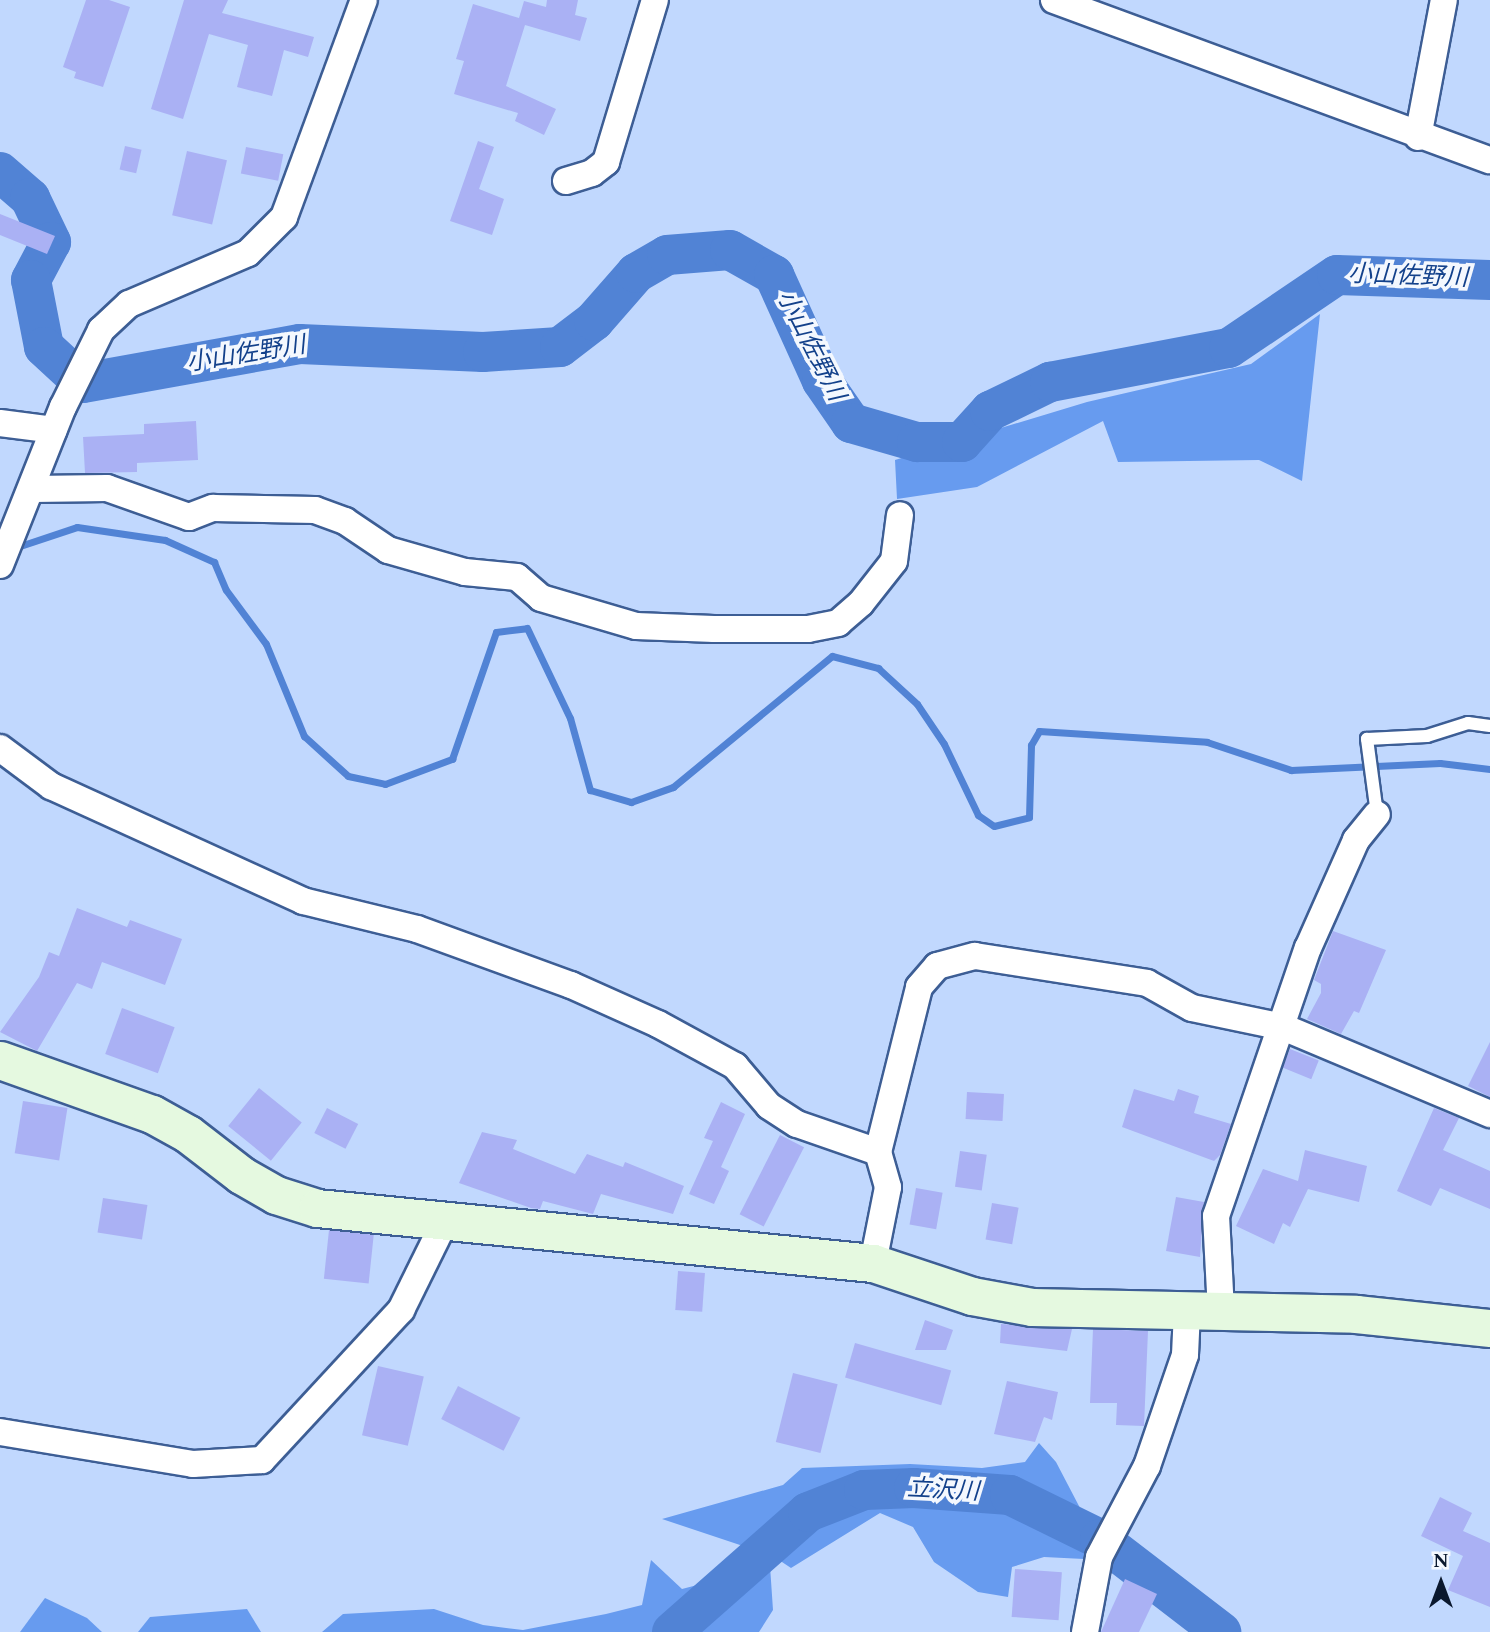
<!DOCTYPE html>
<meta charset="utf-8">
<style>
body{margin:0}
#map{position:relative;width:1490px;height:1632px;overflow:hidden;background:#c1d8fe;font-family:Spectral,"Noto Sans JP",serif}
div>[style]{position:absolute}
.forest>*{inset:0;background:#679bef}
.stream>*{height:7px;margin:-3.5px;padding:0 3.5px;transform-origin:3.5px;border-radius:3.5px;background:#5183d5}
.river>*{height:40px;margin:-20px;padding:0 20px;transform-origin:20px;border-radius:20px;background:#5183d5}
.building>*{inset:0;background:#aab1f4;transform-origin:0 0}
.roads{filter:drop-shadow(2px 0 #3d5e95) drop-shadow(-2px 0 #3d5e95) drop-shadow(0 2px #3d5e95) drop-shadow(0 -2px #3d5e95)}
.lane>*{height:12px;margin:-6px;padding:0 6px;transform-origin:6px;border-radius:6px;background:#fff}
.street>*{height:26px;margin:-13px;padding:0 13px;transform-origin:13px;border-radius:13px;background:#fff}
.secondary>*{height:37px;margin:-18.5px;padding:0 18.5px;transform-origin:18.5px;border-radius:18.5px;background:#e5f9e0}
span{translate:-50% -50%;white-space:nowrap;text-align:center;line-height:1.15;-webkit-text-stroke:7px #f4f8fe;paint-order:stroke}
.water-label{font-size:24px;color:#13418b;font-style:italic}
.north{position:absolute;left:1406px;top:1548px;width:70px;height:70px;-webkit-text-stroke:5px #f4f8fe;paint-order:stroke;rotate:0deg;font-size:19px;font-weight:700;line-height:28px;text-align:center;color:#0a182e}
.north::after{content:'';display:block;margin:auto;width:24px;height:32px;background:#0a182e;clip-path:polygon(50% 0,100% 100%,50% 72%,0 100%)}
</style>
<div id="map">
<div class="forest">
<div style="clip-path:polygon(1320px 314px,1302px 481px,1259px 460px,1118px 462px,1103px 421px,977px 487px,897px 499px,895px 460px,1087px 402px,1251px 364px)"></div>
<div style="clip-path:polygon(1039px 1443px,1056px 1462px,1091px 1529px,1084px 1559px,1044px 1557px,1012px 1567px,1008px 1597px,978px 1592px,934px 1562px,913px 1527px,880px 1513px,791px 1568px,773px 1556px,662px 1519px,783px 1485px,802px 1468px,910px 1464px,982px 1468px,1025px 1462px)"></div>
<div style="clip-path:polygon(651px 1560px,682px 1589px,770px 1566px,773px 1610px,759px 1632px,322px 1632px,343px 1614px,434px 1609px,483px 1625px,523px 1630px,606px 1614px,642px 1605px)"></div>
<div style="clip-path:polygon(45px 1598px,87px 1618px,102px 1632px,20px 1632px)"></div>
<div style="clip-path:polygon(247px 1609px,261px 1632px,138px 1632px,150px 1617px)"></div>
</div>
<div class="stream">
<div style="left:14px;top:548px;width:66px;rotate:-18.4deg"></div>
<div style="left:77px;top:527px;width:89px;rotate:8.4deg"></div>
<div style="left:165px;top:540px;width:54px;rotate:24.2deg"></div>
<div style="left:214px;top:562px;width:30px;rotate:67deg"></div>
<div style="left:226px;top:590px;width:67px;rotate:53.5deg"></div>
<div style="left:266px;top:644px;width:100px;rotate:67.6deg"></div>
<div style="left:304px;top:736px;width:59px;rotate:42.3deg"></div>
<div style="left:348px;top:776px;width:38px;rotate:12deg"></div>
<div style="left:385px;top:784px;width:72px;rotate:-20.5deg"></div>
<div style="left:452px;top:759px;width:134px;rotate:-70.9deg"></div>
<div style="left:496px;top:632px;width:31px;rotate:-7deg"></div>
<div style="left:527px;top:628px;width:100px;rotate:64.5deg"></div>
<div style="left:570px;top:718px;width:75px;rotate:74.5deg"></div>
<div style="left:590px;top:790px;width:43px;rotate:16.3deg"></div>
<div style="left:631px;top:802px;width:45px;rotate:-19.7deg"></div>
<div style="left:673px;top:787px;width:206px;rotate:-39.5deg"></div>
<div style="left:832px;top:656px;width:48px;rotate:14.6deg"></div>
<div style="left:878px;top:668px;width:53px;rotate:42.7deg"></div>
<div style="left:917px;top:704px;width:48px;rotate:56deg"></div>
<div style="left:944px;top:744px;width:79px;rotate:64.4deg"></div>
<div style="left:978px;top:815px;width:19px;rotate:35deg"></div>
<div style="left:994px;top:826px;width:36px;rotate:-14deg"></div>
<div style="left:1029px;top:817px;width:72px;rotate:-88.4deg"></div>
<div style="left:1031px;top:745px;width:16px;rotate:-60deg"></div>
<div style="left:1039px;top:731px;width:168px;rotate:3.7deg"></div>
<div style="left:1207px;top:742px;width:89px;rotate:18.4deg"></div>
<div style="left:1291px;top:770px;width:149px;rotate:-2.7deg"></div>
<div style="left:1440px;top:763px;width:50px;rotate:6.8deg"></div>
</div>
<div class="river">
<div style="left:0;top:172px;width:40px;rotate:41deg"></div>
<div style="left:30px;top:198px;width:49px;rotate:64.5deg"></div>
<div style="left:51px;top:242px;width:43px;rotate:117.8deg"></div>
<div style="left:31px;top:280px;width:68px;rotate:79deg"></div>
<div style="left:44px;top:347px;width:53px;rotate:42.7deg"></div>
<div style="left:83px;top:383px;width:220px;rotate:-10.2deg"></div>
<div style="left:300px;top:344px;width:183px;rotate:2.5deg"></div>
<div style="left:483px;top:352px;width:77px;rotate:-3.7deg"></div>
<div style="left:560px;top:347px;width:43px;rotate:-37.4deg"></div>
<div style="left:594px;top:321px;width:64px;rotate:-48.8deg"></div>
<div style="left:636px;top:273px;width:36px;rotate:-30deg"></div>
<div style="left:667px;top:255px;width:63px;rotate:-4.5deg"></div>
<div style="left:730px;top:250px;width:51px;rotate:29.6deg"></div>
<div style="left:774px;top:275px;width:116px;rotate:65.6deg"></div>
<div style="left:822px;top:381px;width:51px;rotate:55.4deg"></div>
<div style="left:851px;top:423px;width:69px;rotate:16.1deg"></div>
<div style="left:917px;top:442px;width:45px"></div>
<div style="left:962px;top:442px;width:42px;rotate:-47.9deg"></div>
<div style="left:990px;top:411px;width:67px;rotate:-25.8deg"></div>
<div style="left:1050px;top:382px;width:182px;rotate:-10.8deg"></div>
<div style="left:1229px;top:348px;width:130px;rotate:-34.1deg"></div>
<div style="left:1337px;top:275px;width:153px;rotate:1.9deg"></div>
<div style="left:672px;top:1632px;width:181px;rotate:-41.4deg"></div>
<div style="left:808px;top:1512px;width:60px;rotate:-21.4deg"></div>
<div style="left:864px;top:1490px;width:50px;rotate:-2.3deg"></div>
<div style="left:914px;top:1488px;width:96px;rotate:4.2deg"></div>
<div style="left:1010px;top:1495px;width:100px;rotate:26.1deg"></div>
<div style="left:1100px;top:1539px;width:153px;rotate:37.5deg"></div>
</div>
<div class="building">
<div style="clip-path:polygon(86px 0,109px 0,130px 7px,103px 87px,74px 78px,76px 72px,63px 67px)"></div>
<div style="clip-path:polygon(184px 0,228px 0,222px 13px,314px 37px,308px 57px,284px 50px,272px 96px,237px 87px,248px 45px,209px 34px,183px 119px,151px 109px)"></div>
<div style="clip-path:polygon(547px 0,578px 0,575px 15px,587px 18px,580px 41px,525px 25px,506px 86px,556px 109px,544px 135px,515px 121px,518px 113px,454px 94px,464px 61px,456px 59px,473px 4px,519px 18px,524px 1px,546px 7px)"></div>
<div style="clip-path:polygon(478px 141px,494px 147px,479px 189px,504px 199px,492px 235px,450px 221px)"></div>
<div style="left:125px;top:146px;width:17px;height:24px;rotate:13deg"></div>
<div style="left:246px;top:147px;width:38px;height:27px;rotate:11deg"></div>
<div style="left:187px;top:151px;width:41px;height:66px;rotate:13deg"></div>
<div style="clip-path:polygon(0 214px,55px 236px,47px 254px,0 235px)"></div>
<div style="clip-path:polygon(196px 421px,198px 460px,137px 463px,137px 472px,85px 473px,83px 437px,144px 434px,144px 424px)"></div>
<div style="clip-path:polygon(77px 908px,127px 927px,130px 920px,182px 939px,165px 985px,102px 962px,92px 989px,77px 983px,37px 1051px,0 1032px,39px 977px,49px 952px,59px 956px)"></div>
<div style="clip-path:polygon(1333px 931px,1386px 950px,1359px 1013px,1354px 1011px,1341px 1034px,1307px 1019px,1321px 993px,1321px 984px,1314px 980px)"></div>
<div style="left:122px;top:1008px;width:56px;height:49px;rotate:20deg"></div>
<div style="clip-path:polygon(1490px 1042px,1490px 1097px,1468px 1086px)"></div>
<div style="left:1290px;top:1049px;width:31px;height:20px;rotate:22deg"></div>
<div style="left:259px;top:1088px;width:55px;height:49px;rotate:39deg"></div>
<div style="clip-path:polygon(1134px 1089px,1174px 1101px,1178px 1089px,1199px 1096px,1194px 1113px,1231px 1124px,1220px 1155px,1214px 1161px,1122px 1127px)"></div>
<div style="left:967px;top:1092px;width:37px;height:27px;rotate:3deg"></div>
<div style="left:23px;top:1101px;width:45px;height:53px;rotate:9deg"></div>
<div style="clip-path:polygon(721px 1102px,745px 1114px,721px 1167px,729px 1171px,714px 1204px,689px 1194px,713px 1141px,704px 1138px)"></div>
<div style="left:327px;top:1108px;width:35px;height:28px;rotate:27deg"></div>
<div style="clip-path:polygon(1434px 1108px,1459px 1118px,1443px 1150px,1490px 1171px,1490px 1209px,1440px 1188px,1431px 1206px,1397px 1191px)"></div>
<div style="clip-path:polygon(482px 1132px,517px 1140px,513px 1149px,575px 1174px,587px 1154px,623px 1167px,625px 1162px,684px 1186px,673px 1214px,601px 1194px,593px 1214px,543px 1201px,540px 1209px,531px 1208px,459px 1183px)"></div>
<div style="left:780px;top:1135px;width:27px;height:89px;rotate:27deg"></div>
<div style="clip-path:polygon(1305px 1150px,1367px 1166px,1359px 1202px,1308px 1189px,1290px 1227px,1283px 1223px,1274px 1244px,1236px 1226px,1263px 1169px,1298px 1181px)"></div>
<div style="left:960px;top:1151px;width:27px;height:36px;rotate:8deg"></div>
<div style="left:916px;top:1188px;width:27px;height:37px;rotate:10deg"></div>
<div style="clip-path:polygon(1176px 1197px,1204px 1202px,1200px 1257px,1166px 1251px)"></div>
<div style="left:103px;top:1198px;width:45px;height:35px;rotate:9deg"></div>
<div style="left:992px;top:1203px;width:27px;height:37px;rotate:10deg"></div>
<div style="left:329px;top:1230px;width:45px;height:49px;rotate:6deg"></div>
<div style="left:678px;top:1271px;width:27px;height:39px;rotate:4deg"></div>
<div style="clip-path:polygon(925px 1320px,953px 1330px,946px 1350px,915px 1350px)"></div>
<div style="clip-path:polygon(1001px 1324px,1072px 1329px,1067px 1351px,1000px 1343px)"></div>
<div style="clip-path:polygon(1093px 1329px,1148px 1331px,1144px 1426px,1116px 1425px,1117px 1403px,1090px 1403px)"></div>
<div style="left:855px;top:1343px;width:100px;height:36px;rotate:16deg"></div>
<div style="left:378px;top:1366px;width:47px;height:71px;rotate:13deg"></div>
<div style="left:793px;top:1373px;width:46px;height:71px;rotate:14deg"></div>
<div style="clip-path:polygon(1007px 1381px,1058px 1392px,1052px 1420px,1044px 1417px,1035px 1442px,994px 1434px)"></div>
<div style="left:458px;top:1386px;width:70px;height:37px;rotate:27deg"></div>
<div style="clip-path:polygon(1440px 1497px,1472px 1513px,1463px 1531px,1490px 1543px,1490px 1607px,1448px 1590px,1463px 1556px,1421px 1536px)"></div>
<div style="left:1015px;top:1569px;width:47px;height:48px;rotate:4deg"></div>
<div style="clip-path:polygon(1125px 1579px,1157px 1594px,1139px 1632px,1101px 1632px)"></div>
</div>
<div class="roads">
<div class="lane">
<div style="left:1377px;top:814px;width:76px;rotate:-97.6deg"></div>
<div style="left:1367px;top:739px;width:60px;rotate:-2.9deg"></div>
<div style="left:1427px;top:736px;width:43px;rotate:-17.6deg"></div>
<div style="left:1468px;top:723px;width:22px;rotate:8deg"></div>
</div>
<div class="street">
<div style="left:1054px;top:0;width:464px;rotate:20.2deg"></div>
<div style="left:1418px;top:137px;width:139px;rotate:-79.3deg"></div>
<div style="left:566px;top:181px;width:27px;rotate:-17deg"></div>
<div style="left:592px;top:173px;width:18px;rotate:-38deg"></div>
<div style="left:606px;top:162px;width:169px;rotate:-73.2deg"></div>
<div style="left:0;top:423px;width:54px;rotate:7.4deg"></div>
<div style="left:33px;top:489px;width:74px;rotate:-0.8deg"></div>
<div style="left:107px;top:488px;width:87px;rotate:19.5deg"></div>
<div style="left:189px;top:517px;width:26px;rotate:-21deg"></div>
<div style="left:213px;top:508px;width:102px;rotate:1.1deg"></div>
<div style="left:315px;top:510px;width:32px;rotate:20deg"></div>
<div style="left:345px;top:521px;width:52px;rotate:34deg"></div>
<div style="left:388px;top:550px;width:80px;rotate:15.9deg"></div>
<div style="left:465px;top:572px;width:52px;rotate:5.5deg"></div>
<div style="left:517px;top:577px;width:32px;rotate:41deg"></div>
<div style="left:541px;top:598px;width:99px;rotate:16.4deg"></div>
<div style="left:636px;top:626px;width:78px;rotate:2.2deg"></div>
<div style="left:714px;top:629px;width:94px"></div>
<div style="left:808px;top:629px;width:31px;rotate:-11deg"></div>
<div style="left:838px;top:623px;width:30px;rotate:-41deg"></div>
<div style="left:861px;top:603px;width:53px;rotate:-51.8deg"></div>
<div style="left:894px;top:561px;width:46px;rotate:-82.6deg"></div>
<div style="left:0;top:565px;width:170px;rotate:-68.3deg"></div>
<div style="left:63px;top:407px;width:86px;rotate:-63.7deg"></div>
<div style="left:101px;top:330px;width:38px;rotate:-43deg"></div>
<div style="left:129px;top:304px;width:129px;rotate:-23.2deg"></div>
<div style="left:248px;top:253px;width:51px;rotate:-45deg"></div>
<div style="left:284px;top:217px;width:231px;rotate:-69.8deg"></div>
<div style="left:0;top:748px;width:64px;rotate:36.7deg"></div>
<div style="left:51px;top:786px;width:277px;rotate:24.5deg"></div>
<div style="left:303px;top:901px;width:117px;rotate:13.8deg"></div>
<div style="left:417px;top:929px;width:164px;rotate:20deg"></div>
<div style="left:571px;top:985px;width:95px;rotate:24.1deg"></div>
<div style="left:658px;top:1024px;width:88px;rotate:28.6deg"></div>
<div style="left:735px;top:1066px;width:52px;rotate:49.6deg"></div>
<div style="left:769px;top:1106px;width:33px;rotate:33deg"></div>
<div style="left:797px;top:1124px;width:86px;rotate:19.1deg"></div>
<div style="left:873px;top:1263px;width:77px;rotate:-78.8deg"></div>
<div style="left:888px;top:1187px;width:36px;rotate:-106deg"></div>
<div style="left:878px;top:1152px;width:170px;rotate:-76deg"></div>
<div style="left:919px;top:987px;width:28px;rotate:-49deg"></div>
<div style="left:937px;top:966px;width:39px;rotate:-15deg"></div>
<div style="left:975px;top:956px;width:174px;rotate:8.9deg"></div>
<div style="left:1147px;top:983px;width:51px;rotate:29.1deg"></div>
<div style="left:1192px;top:1008px;width:93px;rotate:11.8deg"></div>
<div style="left:1283px;top:1027px;width:225px;rotate:22.8deg"></div>
<div style="left:1221px;top:1311px;width:95px;rotate:-93deg"></div>
<div style="left:1216px;top:1216px;width:283px;rotate:-71.1deg"></div>
<div style="left:1308px;top:948px;width:118px;rotate:-66deg"></div>
<div style="left:1356px;top:840px;width:33px;rotate:-51deg"></div>
<div style="left:0;top:1432px;width:196px;rotate:9.4deg"></div>
<div style="left:193px;top:1464px;width:69px;rotate:-3.3deg"></div>
<div style="left:262px;top:1460px;width:205px;rotate:-47.2deg"></div>
<div style="left:401px;top:1310px;width:99px;rotate:-63.7deg"></div>
<div style="left:1085px;top:1632px;width:76px;rotate:-79.4deg"></div>
<div style="left:1099px;top:1557px;width:103px;rotate:-62.2deg"></div>
<div style="left:1147px;top:1466px;width:117px;rotate:-71.1deg"></div>
<div style="left:1185px;top:1355px;width:44px;rotate:-87.4deg"></div>
</div>
<div class="secondary">
<div style="left:0;top:1060px;width:161px;rotate:19.6deg"></div>
<div style="left:152px;top:1114px;width:41px;rotate:29.1deg"></div>
<div style="left:188px;top:1134px;width:67px;rotate:37.7deg"></div>
<div style="left:241px;top:1175px;width:40px;rotate:29.7deg"></div>
<div style="left:276px;top:1195px;width:43px;rotate:17.6deg"></div>
<div style="left:317px;top:1208px;width:559px;rotate:5.65deg"></div>
<div style="left:873px;top:1263px;width:104px;rotate:18.4deg"></div>
<div style="left:972px;top:1296px;width:61px;rotate:10.4deg"></div>
<div style="left:1032px;top:1307px;width:324px;rotate:1.2deg"></div>
<div style="left:1356px;top:1314px;width:135px;rotate:6deg"></div>
</div>
</div>
<div class="water-label">
<span style="left:1408px;top:277px;rotate:2deg">小山佐野川</span>
<span style="left:810px;top:346px;rotate:63deg">小山佐野川</span>
<span style="left:246px;top:355px;rotate:-9deg">小山佐野川</span>
<span style="left:943px;top:1491px;rotate:3deg">立沢川</span>
</div>
<div class="north">N</div>
</div>
